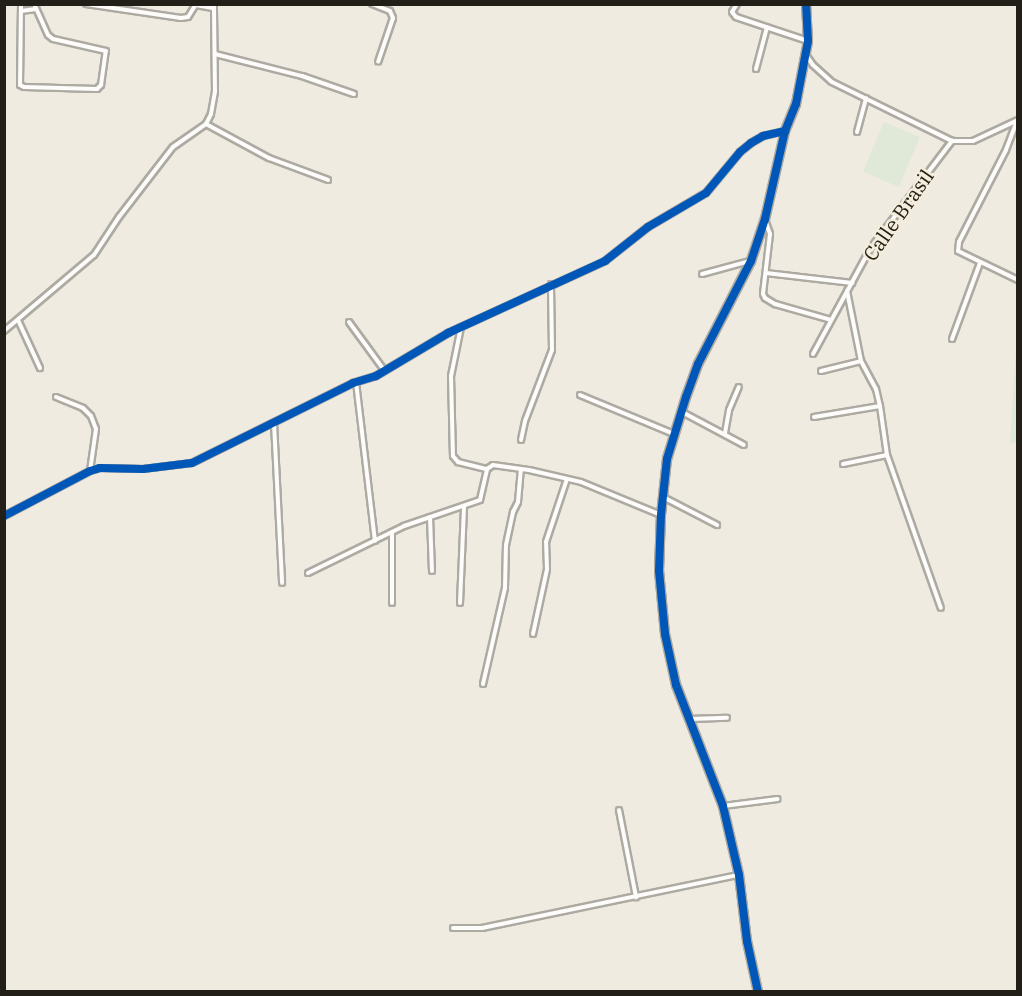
<!DOCTYPE html>
<style>
body{margin:0}
#map{position:relative;width:1022px;height:996px;overflow:hidden;background:#efebe1;font-family:"IBM Plex Serif",serif}
div>[style]{position:absolute}
.green>*{inset:0;background:#e0e8d7;transform-origin:0 0}
.roads{filter:drop-shadow(2px 0 #adaaa2) drop-shadow(-2px 0 #adaaa2) drop-shadow(0 2px #adaaa2) drop-shadow(0 -2px #adaaa2)}
.street>*{height:4px;margin:-2px;padding:0 2px;transform-origin:2px;border-radius:2px;background:#fdfcfa}
.secondary>*{height:6px;margin:-3px;padding:0 3px;transform-origin:3px;border-radius:3px;background:#fdfcfa}
.cycleway>*{height:8px;margin:-4px;padding:0 4px;transform-origin:4px;border-radius:4px;background:#0057b8}
span{translate:-50% -50%;white-space:nowrap;text-align:center;line-height:1.15;-webkit-text-stroke:5px #f5eddb;paint-order:stroke}
.street-label{font-size:20px;color:#221f19}
.frame{position:absolute;inset:0;border:6px solid #221f19;pointer-events:none}
</style>
<div id="map">
<div class="green">
<div style="left:884px;top:122px;width:39px;height:54px;rotate:23deg"></div>
<div style="clip-path:polygon(1017px 335px,1017px 443px,1010px 442px)"></div>
</div>
<div class="roads">
<div class="street">
<div style="left:21px;top:4px;width:81px;rotate:90.7deg"></div>
<div style="left:20px;top:85px;width:4px;rotate:27deg"></div>
<div style="left:24px;top:87px;width:73px;rotate:1.6deg"></div>
<div style="left:97px;top:89px;width:6px;rotate:-45deg"></div>
<div style="left:101px;top:85px;width:34px;rotate:-82deg"></div>
<div style="left:106px;top:51px;width:54px;rotate:-167.2deg"></div>
<div style="left:53px;top:39px;width:6px;rotate:-141deg"></div>
<div style="left:48px;top:35px;width:34px;rotate:-114deg"></div>
<div style="left:86px;top:4px;width:96px;rotate:8.4deg"></div>
<div style="left:181px;top:18px;width:7px;rotate:-8deg"></div>
<div style="left:188px;top:17px;width:15px;rotate:-58deg"></div>
<div style="left:372px;top:4px;width:19px;rotate:21deg"></div>
<div style="left:390px;top:11px;width:8px;rotate:67deg"></div>
<div style="left:393px;top:18px;width:46px;rotate:108.8deg"></div>
<div style="left:737px;top:4px;width:9px;rotate:122deg"></div>
<div style="left:732px;top:12px;width:6px;rotate:51deg"></div>
<div style="left:736px;top:17px;width:76px;rotate:18.4deg"></div>
<div style="left:196px;top:5px;width:17px;rotate:10deg"></div>
<div style="left:21px;top:11px;width:15px;rotate:-8deg"></div>
<div style="left:215px;top:54px;width:90px;rotate:14.2deg"></div>
<div style="left:302px;top:76px;width:55px;rotate:19.1deg"></div>
<div style="left:806px;top:55px;width:12px;rotate:55deg"></div>
<div style="left:813px;top:65px;width:25px;rotate:42deg"></div>
<div style="left:832px;top:82px;width:134px;rotate:26.2deg"></div>
<div style="left:952px;top:141px;width:21px"></div>
<div style="left:973px;top:141px;width:50px;rotate:-25deg"></div>
<div style="left:756px;top:69px;width:43px;rotate:-75.3deg"></div>
<div style="left:1017px;top:121px;width:31px;rotate:111deg"></div>
<div style="left:1006px;top:150px;width:103px;rotate:117.1deg"></div>
<div style="left:959px;top:242px;width:9px;rotate:96deg"></div>
<div style="left:958px;top:251px;width:67px;rotate:25.8deg"></div>
<div style="left:206px;top:124px;width:72px;rotate:28.4deg"></div>
<div style="left:269px;top:158px;width:63px;rotate:20.4deg"></div>
<div style="left:857px;top:132px;width:35px;rotate:-75deg"></div>
<div style="left:765px;top:220px;width:15px;rotate:70deg"></div>
<div style="left:770px;top:234px;width:60px;rotate:96.7deg"></div>
<div style="left:763px;top:294px;width:4px;rotate:63deg"></div>
<div style="left:765px;top:298px;width:12px;rotate:31deg"></div>
<div style="left:775px;top:304px;width:58px;rotate:15.9deg"></div>
<div style="left:766px;top:273px;width:87px;rotate:6.6deg"></div>
<div style="left:702px;top:274px;width:50px;rotate:-15.2deg"></div>
<div style="left:847px;top:291px;width:71px;rotate:78.7deg"></div>
<div style="left:861px;top:361px;width:32px;rotate:62deg"></div>
<div style="left:876px;top:389px;width:17px;rotate:77deg"></div>
<div style="left:880px;top:406px;width:49px;rotate:81.9deg"></div>
<div style="left:887px;top:455px;width:162px;rotate:70.6deg"></div>
<div style="left:18px;top:320px;width:53px;rotate:65.4deg"></div>
<div style="left:349px;top:322px;width:59px;rotate:53.9deg"></div>
<div style="left:461px;top:327px;width:50px;rotate:101.5deg"></div>
<div style="left:451px;top:376px;width:80px;rotate:88.6deg"></div>
<div style="left:453px;top:456px;width:8px;rotate:50deg"></div>
<div style="left:458px;top:462px;width:30px;rotate:14deg"></div>
<div style="left:487px;top:469px;width:7px;rotate:-34deg"></div>
<div style="left:493px;top:465px;width:36px;rotate:8deg"></div>
<div style="left:529px;top:470px;width:53px;rotate:13deg"></div>
<div style="left:581px;top:482px;width:87px;rotate:22.4deg"></div>
<div style="left:4px;top:331px;width:118px;rotate:-40.2deg"></div>
<div style="left:94px;top:255px;width:45px;rotate:-56.7deg"></div>
<div style="left:119px;top:217px;width:88px;rotate:-52.4deg"></div>
<div style="left:173px;top:147px;width:40px;rotate:-34.9deg"></div>
<div style="left:206px;top:124px;width:11px;rotate:-63deg"></div>
<div style="left:211px;top:114px;width:22px;rotate:-80deg"></div>
<div style="left:215px;top:92px;width:88px;rotate:-90.7deg"></div>
<div style="left:952px;top:339px;width:81px;rotate:-69.8deg"></div>
<div style="left:813px;top:354px;width:119px;rotate:-61.5deg"></div>
<div style="left:870px;top:249px;width:136px;rotate:-52.8deg"></div>
<div style="left:821px;top:371px;width:41px;rotate:-14deg"></div>
<div style="left:356px;top:382px;width:160px;rotate:83.2deg"></div>
<div style="left:580px;top:395px;width:102px;rotate:22.5deg"></div>
<div style="left:56px;top:397px;width:29px;rotate:22deg"></div>
<div style="left:83px;top:408px;width:11px;rotate:45deg"></div>
<div style="left:91px;top:416px;width:14px;rotate:69deg"></div>
<div style="left:96px;top:429px;width:42px;rotate:98.1deg"></div>
<div style="left:682px;top:412px;width:70px;rotate:28deg"></div>
<div style="left:814px;top:417px;width:67px;rotate:-9.5deg"></div>
<div style="left:274px;top:423px;width:160px;rotate:87.1deg"></div>
<div style="left:725px;top:433px;width:23px;rotate:-80deg"></div>
<div style="left:729px;top:410px;width:25px;rotate:-67deg"></div>
<div style="left:521px;top:440px;width:19px;rotate:-78deg"></div>
<div style="left:525px;top:421px;width:76px;rotate:-69.2deg"></div>
<div style="left:552px;top:350px;width:66px;rotate:-90.9deg"></div>
<div style="left:843px;top:464px;width:45px;rotate:-11.6deg"></div>
<div style="left:663px;top:497px;width:61px;rotate:27.4deg"></div>
<div style="left:4px;top:516px;width:97px;rotate:-27.6deg"></div>
<div style="left:90px;top:471px;width:10px;rotate:-17deg"></div>
<div style="left:100px;top:468px;width:43px;rotate:1.3deg"></div>
<div style="left:143px;top:469px;width:49px;rotate:-7deg"></div>
<div style="left:192px;top:463px;width:180px;rotate:-26.4deg"></div>
<div style="left:353px;top:383px;width:24px;rotate:-17deg"></div>
<div style="left:376px;top:376px;width:84px;rotate:-30.8deg"></div>
<div style="left:448px;top:333px;width:173px;rotate:-24.6deg"></div>
<div style="left:605px;top:261px;width:55px;rotate:-38.3deg"></div>
<div style="left:648px;top:227px;width:67px;rotate:-30.4deg"></div>
<div style="left:706px;top:193px;width:53px;rotate:-50.3deg"></div>
<div style="left:740px;top:152px;width:14px;rotate:-39deg"></div>
<div style="left:751px;top:143px;width:14px;rotate:-30deg"></div>
<div style="left:763px;top:136px;width:23px;rotate:-13deg"></div>
<div style="left:430px;top:517px;width:54px;rotate:87.9deg"></div>
<div style="left:392px;top:532px;width:71px;rotate:90deg"></div>
<div style="left:308px;top:573px;width:107px;rotate:-26.1deg"></div>
<div style="left:404px;top:526px;width:80px;rotate:-18.9deg"></div>
<div style="left:480px;top:500px;width:32px;rotate:-77deg"></div>
<div style="left:460px;top:603px;width:97px;rotate:-87.6deg"></div>
<div style="left:533px;top:634px;width:66px;rotate:-77.8deg"></div>
<div style="left:547px;top:569px;width:27px;rotate:-92deg"></div>
<div style="left:546px;top:542px;width:66px;rotate:-71.6deg"></div>
<div style="left:483px;top:684px;width:98px;rotate:-77.1deg"></div>
<div style="left:505px;top:588px;width:43px;rotate:-88.7deg"></div>
<div style="left:506px;top:545px;width:34px;rotate:-78deg"></div>
<div style="left:513px;top:512px;width:11px;rotate:-63deg"></div>
<div style="left:518px;top:502px;width:33px;rotate:-85deg"></div>
<div style="left:690px;top:719px;width:37px;rotate:-2deg"></div>
<div style="left:723px;top:806px;width:55px;rotate:-7.3deg"></div>
<div style="left:619px;top:810px;width:89px;rotate:78.9deg"></div>
<div style="left:453px;top:928px;width:29px"></div>
<div style="left:482px;top:928px;width:262px;rotate:-11.7deg"></div>
</div>
<div class="secondary">
<div style="left:758px;top:992px;width:52px;rotate:-102.2deg"></div>
<div style="left:747px;top:941px;width:66px;rotate:-96.9deg"></div>
<div style="left:739px;top:875px;width:71px;rotate:-103.1deg"></div>
<div style="left:723px;top:806px;width:130px;rotate:-111.2deg"></div>
<div style="left:676px;top:685px;width:52px;rotate:-102.2deg"></div>
<div style="left:665px;top:634px;width:63px;rotate:-95.4deg"></div>
<div style="left:659px;top:571px;width:56px;rotate:-88deg"></div>
<div style="left:661px;top:515px;width:56px;rotate:-83.9deg"></div>
<div style="left:667px;top:459px;width:65px;rotate:-73deg"></div>
<div style="left:686px;top:397px;width:35px;rotate:-70deg"></div>
<div style="left:698px;top:364px;width:116px;rotate:-62.8deg"></div>
<div style="left:751px;top:261px;width:44px;rotate:-71.6deg"></div>
<div style="left:765px;top:219px;width:90px;rotate:-77.2deg"></div>
<div style="left:785px;top:131px;width:29px;rotate:-68deg"></div>
<div style="left:796px;top:104px;width:64px;rotate:-79.2deg"></div>
<div style="left:808px;top:41px;width:37px;rotate:-93deg"></div>
</div>
</div>
<div class="cycleway">
<div style="left:4px;top:516px;width:97px;rotate:-27.6deg"></div>
<div style="left:90px;top:471px;width:10px;rotate:-17deg"></div>
<div style="left:100px;top:468px;width:43px;rotate:1.3deg"></div>
<div style="left:143px;top:469px;width:49px;rotate:-7deg"></div>
<div style="left:192px;top:463px;width:180px;rotate:-26.4deg"></div>
<div style="left:353px;top:383px;width:24px;rotate:-17deg"></div>
<div style="left:376px;top:376px;width:84px;rotate:-30.8deg"></div>
<div style="left:448px;top:333px;width:173px;rotate:-24.6deg"></div>
<div style="left:605px;top:261px;width:55px;rotate:-38.3deg"></div>
<div style="left:648px;top:227px;width:67px;rotate:-30.4deg"></div>
<div style="left:706px;top:193px;width:53px;rotate:-50.3deg"></div>
<div style="left:740px;top:152px;width:14px;rotate:-39deg"></div>
<div style="left:751px;top:143px;width:14px;rotate:-30deg"></div>
<div style="left:763px;top:136px;width:23px;rotate:-13deg"></div>
<div style="left:758px;top:992px;width:52px;rotate:-102.2deg"></div>
<div style="left:747px;top:941px;width:66px;rotate:-96.9deg"></div>
<div style="left:739px;top:875px;width:71px;rotate:-103.1deg"></div>
<div style="left:723px;top:806px;width:130px;rotate:-111.2deg"></div>
<div style="left:676px;top:685px;width:52px;rotate:-102.2deg"></div>
<div style="left:665px;top:634px;width:63px;rotate:-95.4deg"></div>
<div style="left:659px;top:571px;width:56px;rotate:-88deg"></div>
<div style="left:661px;top:515px;width:56px;rotate:-83.9deg"></div>
<div style="left:667px;top:459px;width:65px;rotate:-73deg"></div>
<div style="left:686px;top:397px;width:35px;rotate:-70deg"></div>
<div style="left:698px;top:364px;width:116px;rotate:-62.8deg"></div>
<div style="left:751px;top:261px;width:44px;rotate:-71.6deg"></div>
<div style="left:765px;top:219px;width:90px;rotate:-77.2deg"></div>
<div style="left:785px;top:131px;width:29px;rotate:-68deg"></div>
<div style="left:796px;top:104px;width:64px;rotate:-79.2deg"></div>
<div style="left:808px;top:41px;width:37px;rotate:-93deg"></div>
</div>
<div class="street-label">
<span style="left:898px;top:215px;rotate:-55deg">Calle Brasil</span>
</div>
<div class="frame"></div>
</div>
